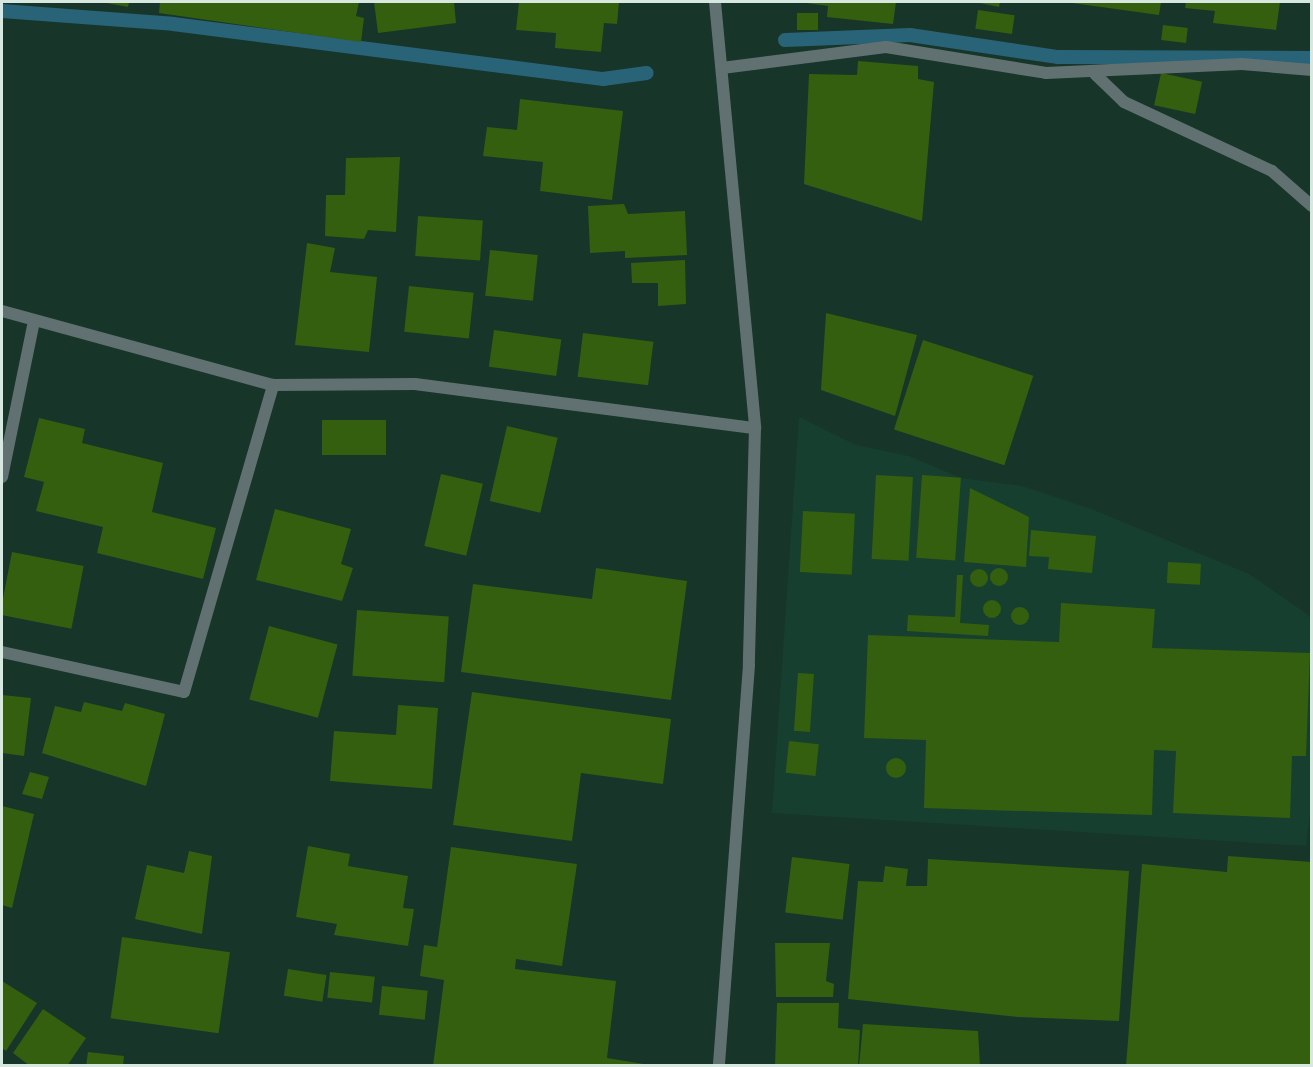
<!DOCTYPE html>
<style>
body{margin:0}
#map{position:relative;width:1313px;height:1067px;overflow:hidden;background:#173529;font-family:Commissioner,sans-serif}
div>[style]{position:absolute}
.built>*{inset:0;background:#163f2f}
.stream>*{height:14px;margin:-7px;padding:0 7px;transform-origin:7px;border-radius:7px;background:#286378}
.building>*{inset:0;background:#345f0f;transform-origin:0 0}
.round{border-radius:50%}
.minor>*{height:12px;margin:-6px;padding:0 6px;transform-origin:6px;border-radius:6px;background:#617171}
.tertiary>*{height:12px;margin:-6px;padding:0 6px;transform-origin:6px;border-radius:6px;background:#617171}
span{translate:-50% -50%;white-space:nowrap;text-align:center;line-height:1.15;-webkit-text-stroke:4.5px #0d1a14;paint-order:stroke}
.frame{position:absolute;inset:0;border:3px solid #d7e8e0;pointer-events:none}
</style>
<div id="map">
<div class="built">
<div style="clip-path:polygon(799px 417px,856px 445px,909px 456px,961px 478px,1022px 486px,1094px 510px,1249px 574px,1307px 614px,1311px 619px,1312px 798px,1306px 846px,772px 813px)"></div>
</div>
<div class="stream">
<div style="left:2px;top:11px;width:171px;rotate:4.3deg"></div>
<div style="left:173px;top:24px;width:434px;rotate:7.3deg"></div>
<div style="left:603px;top:79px;width:44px;rotate:-7.8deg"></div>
<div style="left:785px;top:40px;width:125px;rotate:-2.3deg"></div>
<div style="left:910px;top:35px;width:150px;rotate:8.5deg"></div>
<div style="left:1058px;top:57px;width:254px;rotate:0.2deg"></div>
</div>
<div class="building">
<div style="clip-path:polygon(101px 2px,129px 2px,128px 7px)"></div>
<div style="clip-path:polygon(160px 2px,359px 2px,356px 16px,364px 18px,361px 42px,159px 13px)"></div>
<div style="clip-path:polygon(374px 2px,454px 2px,456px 23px,378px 33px)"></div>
<div style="clip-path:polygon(519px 2px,619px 2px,617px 24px,604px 23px,601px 52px,555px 48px,556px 33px,516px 30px)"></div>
<div style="clip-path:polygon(799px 2px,896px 2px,893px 24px,827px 17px,828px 6px)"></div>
<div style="clip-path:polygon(975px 2px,1000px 2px,999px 7px)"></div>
<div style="clip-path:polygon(1065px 2px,1161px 2px,1159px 15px)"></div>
<div style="clip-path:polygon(1186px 2px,1280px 2px,1276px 30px,1213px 23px,1215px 11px,1185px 8px)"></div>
<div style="left:978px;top:10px;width:37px;height:19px;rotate:8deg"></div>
<div style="left:797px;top:13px;width:21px;height:17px"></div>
<div style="left:1163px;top:25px;width:25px;height:15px;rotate:7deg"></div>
<div style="clip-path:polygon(858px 61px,918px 66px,918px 79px,934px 82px,922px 221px,804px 184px,809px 74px,857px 75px)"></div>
<div style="left:1161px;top:73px;width:42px;height:33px;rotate:12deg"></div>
<div style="clip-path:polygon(520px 99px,623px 111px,612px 200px,540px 191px,543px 162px,483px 156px,487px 127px,517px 130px)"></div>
<div style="clip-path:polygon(400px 157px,396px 232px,368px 230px,364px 239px,325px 236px,326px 195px,345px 195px,346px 158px)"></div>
<div style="clip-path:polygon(624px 204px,628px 214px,685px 211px,687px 255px,625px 258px,625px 251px,590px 253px,588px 206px)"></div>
<div style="left:418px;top:216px;width:65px;height:40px;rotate:4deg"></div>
<div style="clip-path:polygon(307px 243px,335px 248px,330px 272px,377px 277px,369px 352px,295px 345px)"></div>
<div style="left:490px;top:250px;width:48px;height:46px;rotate:6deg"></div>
<div style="clip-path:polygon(685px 260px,686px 304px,658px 306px,658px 283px,632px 283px,631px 263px)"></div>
<div style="left:409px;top:286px;width:65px;height:46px;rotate:6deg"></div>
<div style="clip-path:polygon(826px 313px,917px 335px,895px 416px,821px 390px)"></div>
<div style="left:494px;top:330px;width:68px;height:37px;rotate:8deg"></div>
<div style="left:583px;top:333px;width:71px;height:44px;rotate:7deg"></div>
<div style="left:923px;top:340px;width:116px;height:94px;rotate:18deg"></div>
<div style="clip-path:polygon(39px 418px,85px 429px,82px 443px,163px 463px,152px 512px,216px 528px,203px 579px,97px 553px,103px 527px,36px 511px,44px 482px,24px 477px)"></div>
<div style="left:386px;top:420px;width:35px;height:64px;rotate:90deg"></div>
<div style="left:507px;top:426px;width:52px;height:77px;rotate:13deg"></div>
<div style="left:441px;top:474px;width:43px;height:74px;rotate:13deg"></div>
<div style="left:876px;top:475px;width:37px;height:84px;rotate:3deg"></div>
<div style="left:922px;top:475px;width:39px;height:83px;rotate:4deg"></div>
<div style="clip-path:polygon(970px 488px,1029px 517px,1026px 567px,964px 562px)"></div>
<div style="clip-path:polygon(275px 509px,351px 529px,341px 564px,353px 568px,342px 601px,256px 580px)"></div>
<div style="left:803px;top:511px;width:52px;height:61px;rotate:3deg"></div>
<div style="clip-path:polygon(1031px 530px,1096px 536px,1092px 573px,1048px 569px,1049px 557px,1029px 556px)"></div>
<div style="left:12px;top:552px;width:73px;height:64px;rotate:11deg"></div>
<div style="left:1168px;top:562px;width:33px;height:21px;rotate:3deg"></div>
<div style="clip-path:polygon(596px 568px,687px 581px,671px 700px,461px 672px,473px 584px,592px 599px)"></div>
<div class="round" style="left:990px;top:568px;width:18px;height:18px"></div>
<div class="round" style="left:970px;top:569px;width:18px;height:18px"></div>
<div style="clip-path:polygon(957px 575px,963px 575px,960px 623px,989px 625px,988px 636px,907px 631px,908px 615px,955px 617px)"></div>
<div class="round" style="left:983px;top:600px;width:18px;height:18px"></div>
<div style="clip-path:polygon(1061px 603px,1155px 609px,1152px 648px,1310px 653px,1306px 756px,1292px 756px,1290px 818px,1173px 813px,1176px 751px,1154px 750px,1152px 815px,924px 808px,926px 740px,864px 738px,868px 635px,1059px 642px)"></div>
<div class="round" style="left:1011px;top:607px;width:18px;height:18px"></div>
<div style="left:357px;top:610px;width:92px;height:66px;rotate:4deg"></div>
<div style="left:269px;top:626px;width:71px;height:76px;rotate:15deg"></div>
<div style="left:798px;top:673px;width:16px;height:58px;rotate:4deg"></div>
<div style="clip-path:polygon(472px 692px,671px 719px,663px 784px,581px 773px,572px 841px,453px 825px)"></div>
<div style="clip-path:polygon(2px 695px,31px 698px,24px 756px,2px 753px)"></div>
<div style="clip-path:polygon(84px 702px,122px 711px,125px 703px,165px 714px,146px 786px,42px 753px,55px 706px,81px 712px)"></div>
<div style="clip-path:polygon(398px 705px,438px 708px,432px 789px,330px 781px,334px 731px,396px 735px)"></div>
<div style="left:789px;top:741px;width:30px;height:32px;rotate:6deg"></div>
<div class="round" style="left:886px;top:758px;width:20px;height:20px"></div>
<div style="clip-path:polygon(30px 772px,49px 777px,42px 799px,22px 794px)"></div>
<div style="clip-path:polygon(2px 806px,34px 814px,12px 908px,2px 905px)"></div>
<div style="clip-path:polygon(308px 846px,350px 854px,348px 866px,408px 876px,403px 908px,414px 909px,408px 946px,334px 935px,337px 924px,296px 917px)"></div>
<div style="clip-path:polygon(451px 847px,577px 864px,562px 966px,516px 959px,515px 969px,616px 981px,607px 1058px,656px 1066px,433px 1066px,444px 980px,420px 976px,424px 945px,437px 947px)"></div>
<div style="clip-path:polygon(189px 851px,212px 856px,202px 934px,135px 919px,147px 865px,184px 873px)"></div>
<div style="clip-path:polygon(1228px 856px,1312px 862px,1312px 1066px,1126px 1066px,1142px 864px,1227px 872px)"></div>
<div style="left:792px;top:857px;width:58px;height:56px;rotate:7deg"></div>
<div style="clip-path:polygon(928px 859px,1129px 871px,1119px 1021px,1018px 1017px,848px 999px,858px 881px,883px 882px,885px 866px,908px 869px,906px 886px,927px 886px)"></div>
<div style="left:122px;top:937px;width:109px;height:82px;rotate:8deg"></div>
<div style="clip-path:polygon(775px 943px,830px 943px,826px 981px,834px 984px,833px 997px,776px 997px)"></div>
<div style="left:288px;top:969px;width:39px;height:27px;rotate:9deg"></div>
<div style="left:330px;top:972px;width:45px;height:26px;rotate:6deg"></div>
<div style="clip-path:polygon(2px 981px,37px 1003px,6px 1051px,2px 1048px)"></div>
<div style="left:382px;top:986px;width:46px;height:29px;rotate:6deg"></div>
<div style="clip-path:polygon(777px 1003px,839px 1003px,838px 1028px,860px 1030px,858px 1066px,775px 1066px)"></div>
<div style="clip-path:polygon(43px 1009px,86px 1038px,67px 1066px,30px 1066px,13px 1053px)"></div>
<div style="clip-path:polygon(863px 1024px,978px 1031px,980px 1066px,859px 1066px)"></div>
<div style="clip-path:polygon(88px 1052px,124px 1056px,123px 1066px,86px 1066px)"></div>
</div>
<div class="minor">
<div style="left:722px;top:68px;width:165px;rotate:-7.3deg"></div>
<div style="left:886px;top:47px;width:162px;rotate:9.2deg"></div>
<div style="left:1046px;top:73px;width:196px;rotate:-2.6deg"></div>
<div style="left:1242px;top:64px;width:70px;rotate:4.9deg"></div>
<div style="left:1095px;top:74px;width:40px;rotate:44deg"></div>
<div style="left:1124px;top:102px;width:163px;rotate:25deg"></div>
<div style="left:1272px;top:171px;width:53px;rotate:41.2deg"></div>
<div style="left:2px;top:311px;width:281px;rotate:15.3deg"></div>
<div style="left:273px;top:385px;width:142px;rotate:-0.4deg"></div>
<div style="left:415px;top:384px;width:343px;rotate:7.4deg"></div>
<div style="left:2px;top:477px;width:159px;rotate:-78.4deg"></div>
<div style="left:2px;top:652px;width:186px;rotate:12.4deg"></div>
<div style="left:184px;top:692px;width:320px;rotate:-73.8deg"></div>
</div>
<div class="tertiary">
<div style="left:715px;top:2px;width:428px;rotate:84.6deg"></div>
<div style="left:755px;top:428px;width:237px;rotate:91.5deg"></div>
<div style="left:749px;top:665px;width:402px;rotate:94.3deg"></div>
</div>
<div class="frame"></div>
</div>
